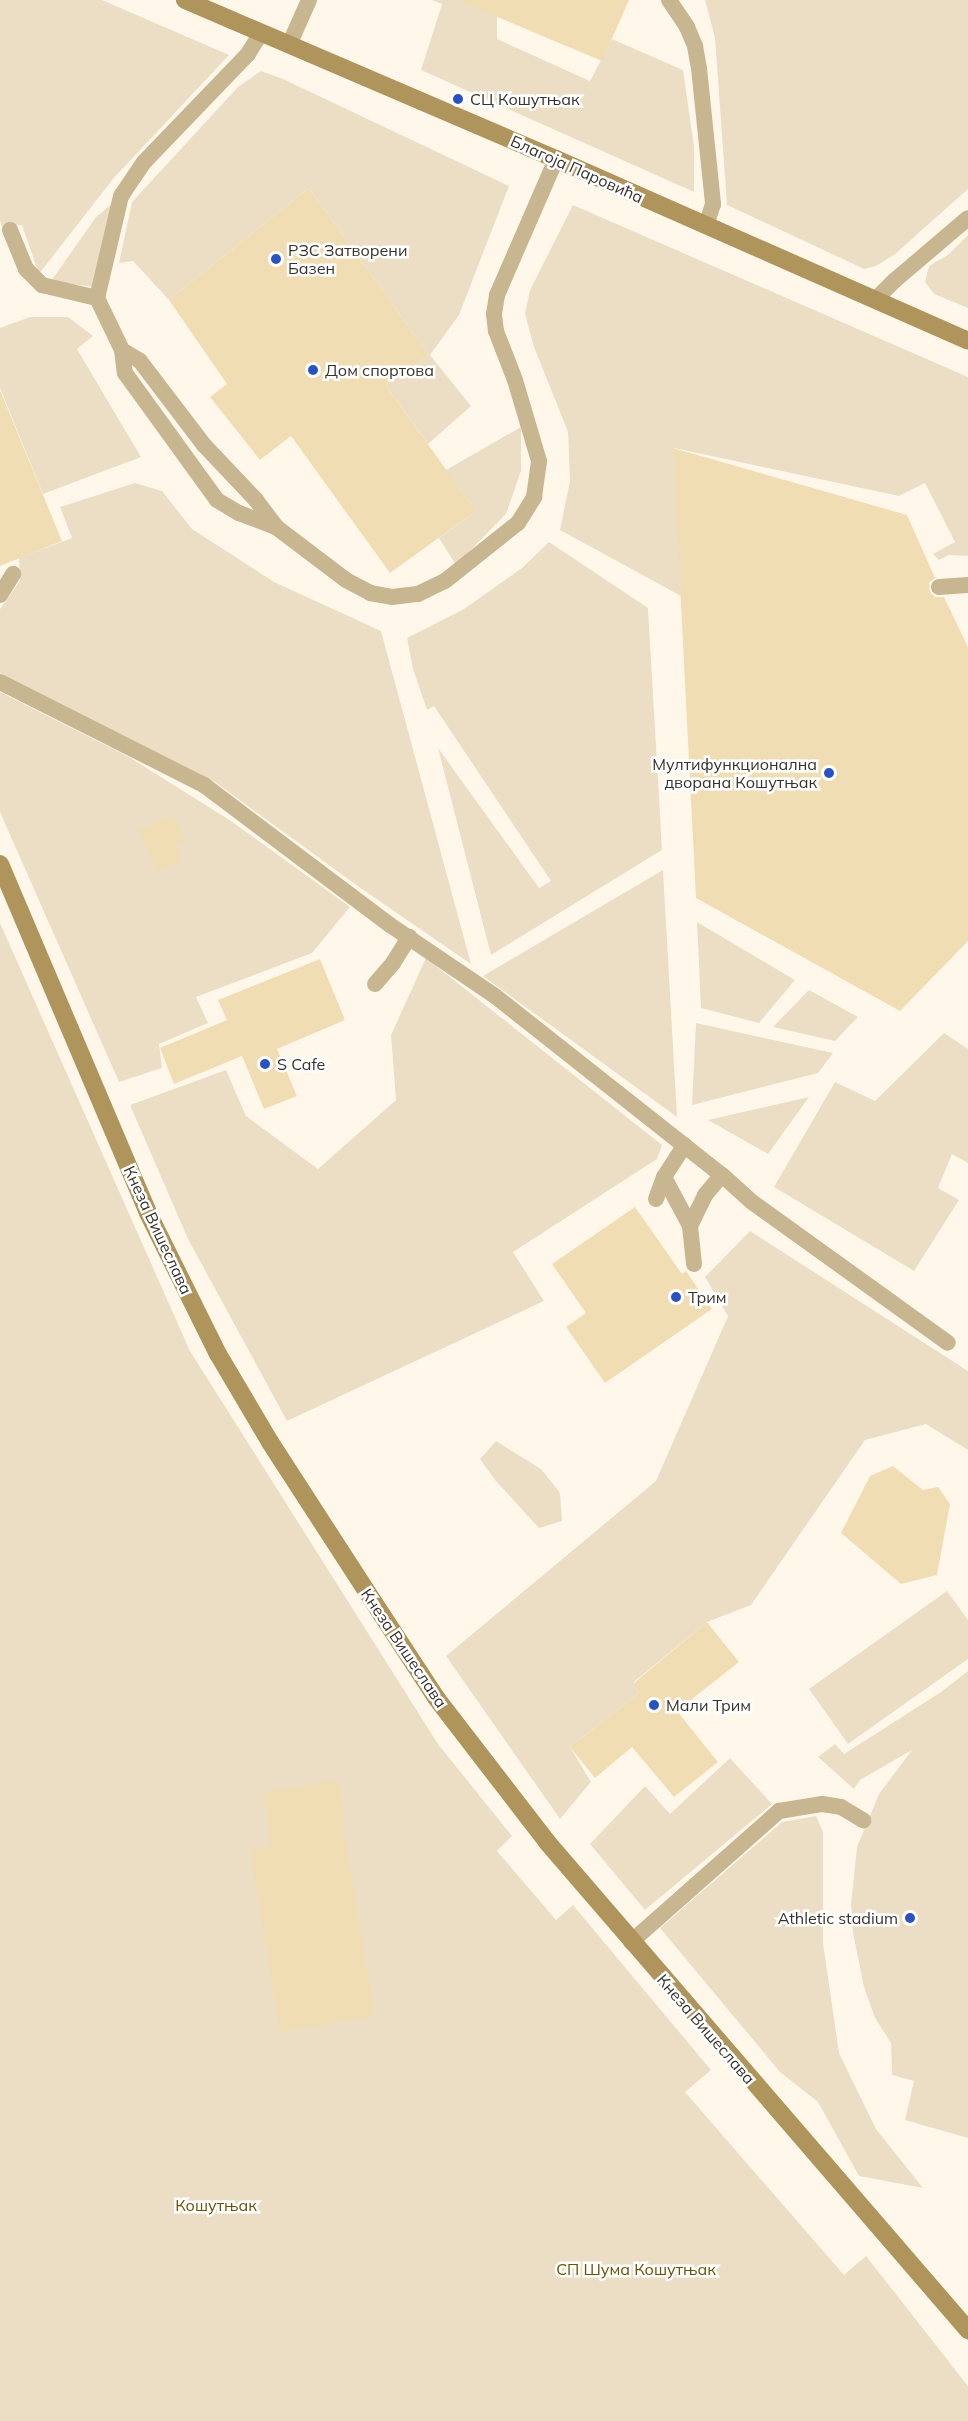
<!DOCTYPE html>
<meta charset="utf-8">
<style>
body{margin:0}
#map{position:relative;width:968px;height:2421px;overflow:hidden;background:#fff8ea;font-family:Mulish,sans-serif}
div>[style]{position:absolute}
.green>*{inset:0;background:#ebdec5}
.building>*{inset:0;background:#f1ddb3}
.lane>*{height:16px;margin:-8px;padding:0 8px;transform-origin:8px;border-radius:8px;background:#c8b691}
.secondary>*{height:18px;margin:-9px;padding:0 9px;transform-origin:9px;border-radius:9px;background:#af945c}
.dots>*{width:16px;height:16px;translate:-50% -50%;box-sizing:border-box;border:3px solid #fff;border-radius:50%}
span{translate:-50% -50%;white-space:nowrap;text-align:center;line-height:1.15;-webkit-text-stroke:5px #fff;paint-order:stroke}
.poi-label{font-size:16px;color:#36332c}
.left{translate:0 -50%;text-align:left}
.right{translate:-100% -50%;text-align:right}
.street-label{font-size:16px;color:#36332c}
.park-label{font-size:16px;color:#6b5007}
</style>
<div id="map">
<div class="green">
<div style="clip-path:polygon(0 0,102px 0,229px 55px,113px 179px,39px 274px,22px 225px,2px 227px,0 221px)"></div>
<div style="clip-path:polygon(432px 0,504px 0,497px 17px,497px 39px,590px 81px,612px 39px,683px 70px,694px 146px,694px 192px,421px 70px,442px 4px)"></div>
<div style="clip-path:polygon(705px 0,968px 0,968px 189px,894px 255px,876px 266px,864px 269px,727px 205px,715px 38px)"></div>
<div style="clip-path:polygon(261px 71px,283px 79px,509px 186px,459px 315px,430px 355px,471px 406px,428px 444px,386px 386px,429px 355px,309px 188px,169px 300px,133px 261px,119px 263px,132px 202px,238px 87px)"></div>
<div style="clip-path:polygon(114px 202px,93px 287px,51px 281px,96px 217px)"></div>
<div style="clip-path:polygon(573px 205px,968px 377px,968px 556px,949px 555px,939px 560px,933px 554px,955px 542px,925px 483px,899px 496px,674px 448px,681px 596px,560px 530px,570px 481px,568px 432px,534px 347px,525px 314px,530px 290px)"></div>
<div style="clip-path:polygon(968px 235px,968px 308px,934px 294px,925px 282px,929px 266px,948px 255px)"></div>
<div style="clip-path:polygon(30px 317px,68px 317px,93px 336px,77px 349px,141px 457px,43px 494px,0 388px,0 328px)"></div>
<div style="clip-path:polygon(521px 427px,521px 471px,506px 514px,456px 565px,439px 538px,476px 511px,446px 470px)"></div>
<div style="clip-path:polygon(135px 483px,162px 491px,192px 529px,274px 582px,381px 631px,471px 964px,359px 887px,215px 782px,0 673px,0 609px,20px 581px,19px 558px,72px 538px,60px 507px)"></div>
<div style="clip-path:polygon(549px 542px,648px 608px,662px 850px,491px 955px,438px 748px,539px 888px,551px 881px,434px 706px,427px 710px,413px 669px,407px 638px,464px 609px,522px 568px)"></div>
<div style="clip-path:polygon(0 692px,129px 757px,231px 821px,350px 907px,312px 953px,196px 997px,208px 1023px,159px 1044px,162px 1068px,119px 1082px,0 812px)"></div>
<div style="clip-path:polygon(663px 870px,677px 1117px,483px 976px)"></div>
<div style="clip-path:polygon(697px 922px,795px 980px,759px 1023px,701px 1008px)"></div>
<div style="clip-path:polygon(0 923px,190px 1351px,438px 1744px,512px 1836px,497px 1851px,556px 1920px,573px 1905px,711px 2070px,685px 2092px,844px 2275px,866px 2256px,968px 2386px,968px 2421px,0 2421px)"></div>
<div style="clip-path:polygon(426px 958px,662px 1145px,657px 1159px,513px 1252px,544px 1301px,287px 1421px,188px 1239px,130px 1105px,226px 1070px,246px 1116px,318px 1169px,396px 1100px,391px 1035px)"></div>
<div style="clip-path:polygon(809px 990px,858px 1017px,835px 1041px,773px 1027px)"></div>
<div style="clip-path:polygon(696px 1023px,833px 1053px,818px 1073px,692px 1105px)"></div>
<div style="clip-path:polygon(944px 1033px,968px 1049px,968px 1163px,952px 1154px,938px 1188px,959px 1200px,914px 1271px,774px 1187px,835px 1082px,875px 1101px)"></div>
<div style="clip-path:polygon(809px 1097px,768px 1154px,708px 1120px)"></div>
<div style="clip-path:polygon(750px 1231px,968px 1371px,968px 1450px,926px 1424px,865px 1440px,751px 1605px,707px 1622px,634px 1682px,639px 1693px,570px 1747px,591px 1782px,560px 1819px,446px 1656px,656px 1481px,728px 1316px,705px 1277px)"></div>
<div style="clip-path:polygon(496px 1441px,541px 1469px,560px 1493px,562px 1521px,539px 1528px,495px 1480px,480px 1459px)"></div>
<div style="clip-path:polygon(947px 1591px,968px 1620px,968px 1659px,848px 1744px,809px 1689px)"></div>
<div style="clip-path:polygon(968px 1671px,968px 2138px,905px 2120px,914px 2081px,892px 2075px,891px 2043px,875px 2018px,864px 1987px,853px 1933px,851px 1904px,857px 1847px,879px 1794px,912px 1750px,860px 1780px,854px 1789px,818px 1757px,835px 1744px,844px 1754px,941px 1692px)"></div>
<div style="clip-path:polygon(730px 1758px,772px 1804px,645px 1910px,590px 1844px,645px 1786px,670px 1814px)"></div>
<div style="clip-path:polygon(816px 1816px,823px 1832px,823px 1943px,839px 2053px,876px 2129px,923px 2188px,859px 2176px,818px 2102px,780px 2072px,660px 1928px,782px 1822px)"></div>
</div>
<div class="building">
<div style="clip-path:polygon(457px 0,629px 0,602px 61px)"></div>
<div style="clip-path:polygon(309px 188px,429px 355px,386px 386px,476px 511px,390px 573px,291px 436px,260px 460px,210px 397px,227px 384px,169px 300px)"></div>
<div style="clip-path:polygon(0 390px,62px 541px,0 566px)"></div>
<div style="clip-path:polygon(673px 448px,907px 515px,935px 578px,929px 583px,930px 592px,935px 597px,944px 597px,968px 647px,968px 941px,900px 1011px,696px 898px)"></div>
<div style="clip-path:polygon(173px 815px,185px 842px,175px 846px,182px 861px,157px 871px,139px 830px)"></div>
<div style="clip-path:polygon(320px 959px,345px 1020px,277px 1049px,297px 1096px,264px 1109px,242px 1056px,174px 1084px,160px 1048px,227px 1020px,218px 1000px)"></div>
<div style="clip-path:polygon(635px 1207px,682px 1274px,686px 1271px,712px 1309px,605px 1383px,566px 1327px,586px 1313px,552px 1264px)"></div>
<div style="clip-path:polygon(893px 1466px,923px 1490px,938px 1487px,950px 1504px,937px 1575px,901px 1584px,841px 1533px,870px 1476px)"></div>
<div style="clip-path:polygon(707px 1622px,739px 1662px,677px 1711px,718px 1762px,674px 1797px,632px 1747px,595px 1778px,570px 1747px,639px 1693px,634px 1683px)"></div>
<div style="clip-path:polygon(339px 1780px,345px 1822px,343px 1823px,375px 2016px,280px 2032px,250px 1850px,271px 1847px,263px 1792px)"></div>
</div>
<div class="lane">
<div style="left:669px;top:0;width:32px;rotate:56deg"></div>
<div style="left:687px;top:27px;width:21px;rotate:67deg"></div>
<div style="left:695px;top:46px;width:22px;rotate:80deg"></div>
<div style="left:699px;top:68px;width:137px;rotate:84.1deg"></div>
<div style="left:713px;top:204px;width:23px;rotate:108deg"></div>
<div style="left:261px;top:33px;width:25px;rotate:122deg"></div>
<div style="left:248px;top:54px;width:150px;rotate:133.9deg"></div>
<div style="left:144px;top:162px;width:41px;rotate:124.1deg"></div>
<div style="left:121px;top:196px;width:105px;rotate:103.2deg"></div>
<div style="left:97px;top:298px;width:58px;rotate:64.3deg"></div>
<div style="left:122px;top:350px;width:23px;rotate:83deg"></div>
<div style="left:125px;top:373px;width:157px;rotate:54.1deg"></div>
<div style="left:217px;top:500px;width:26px;rotate:31deg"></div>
<div style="left:239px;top:513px;width:40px;rotate:21deg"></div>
<div style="left:276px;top:527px;width:88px;rotate:37.1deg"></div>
<div style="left:346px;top:580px;width:27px;rotate:28deg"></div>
<div style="left:370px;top:593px;width:22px;rotate:10deg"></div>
<div style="left:392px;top:597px;width:26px;rotate:-7deg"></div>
<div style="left:418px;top:594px;width:30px;rotate:-26deg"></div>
<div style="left:445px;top:581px;width:93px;rotate:-38.5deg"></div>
<div style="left:518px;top:523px;width:31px;rotate:-58deg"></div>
<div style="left:534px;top:497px;width:36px;rotate:-82deg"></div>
<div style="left:539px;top:461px;width:84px;rotate:-106.5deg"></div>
<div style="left:515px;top:380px;width:53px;rotate:-111.2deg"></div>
<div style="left:496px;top:331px;width:17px;rotate:-97deg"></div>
<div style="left:494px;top:314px;width:19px;rotate:-81deg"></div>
<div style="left:497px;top:295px;width:148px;rotate:-66.5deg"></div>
<div style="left:289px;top:45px;width:49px;rotate:-66deg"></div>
<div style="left:10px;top:230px;width:42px;rotate:67.7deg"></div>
<div style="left:26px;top:269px;width:23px;rotate:45deg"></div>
<div style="left:42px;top:285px;width:57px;rotate:13.3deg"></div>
<div style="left:875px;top:300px;width:27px;rotate:-45deg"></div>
<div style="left:894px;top:281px;width:97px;rotate:-40.4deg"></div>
<div style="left:122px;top:350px;width:21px;rotate:31deg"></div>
<div style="left:140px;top:361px;width:106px;rotate:52.7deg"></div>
<div style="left:204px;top:445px;width:76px;rotate:46.6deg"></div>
<div style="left:256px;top:500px;width:34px;rotate:53deg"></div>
<div style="left:939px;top:587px;width:29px;rotate:-4deg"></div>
<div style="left:0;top:595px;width:25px;rotate:-58deg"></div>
<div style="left:0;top:682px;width:229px;rotate:26.8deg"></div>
<div style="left:204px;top:785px;width:233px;rotate:37deg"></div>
<div style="left:390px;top:925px;width:127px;rotate:34.1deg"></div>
<div style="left:495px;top:996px;width:289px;rotate:38.3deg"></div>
<div style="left:722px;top:1175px;width:40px;rotate:42deg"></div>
<div style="left:752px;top:1202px;width:241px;rotate:35.7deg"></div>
<div style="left:375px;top:984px;width:28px;rotate:-49deg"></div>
<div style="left:393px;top:963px;width:31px;rotate:-58deg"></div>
<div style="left:664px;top:1177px;width:55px;rotate:62deg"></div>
<div style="left:656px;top:1199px;width:23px;rotate:-70deg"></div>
<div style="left:664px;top:1177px;width:38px;rotate:-57deg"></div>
<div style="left:694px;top:1264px;width:38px;rotate:-96deg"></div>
<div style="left:690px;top:1226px;width:34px;rotate:-64deg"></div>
<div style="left:705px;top:1195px;width:26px;rotate:-50deg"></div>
<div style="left:631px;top:1942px;width:198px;rotate:-41.5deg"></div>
<div style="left:779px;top:1811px;width:44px;rotate:-9.2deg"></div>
<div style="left:822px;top:1804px;width:19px;rotate:9deg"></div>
<div style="left:841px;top:1807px;width:26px;rotate:31deg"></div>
</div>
<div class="secondary">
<div style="left:185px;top:0;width:404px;rotate:23.2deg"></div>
<div style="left:556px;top:159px;width:450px;rotate:23.8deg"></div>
<div style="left:0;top:864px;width:379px;rotate:67deg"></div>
<div style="left:148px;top:1213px;width:157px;rotate:63.6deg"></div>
<div style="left:218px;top:1354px;width:102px;rotate:59.4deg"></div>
<div style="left:270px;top:1442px;width:206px;rotate:57.1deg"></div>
<div style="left:382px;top:1615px;width:100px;rotate:56.8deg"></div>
<div style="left:437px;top:1699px;width:180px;rotate:52.4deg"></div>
<div style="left:547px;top:1842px;width:645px;rotate:49.22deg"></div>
</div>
<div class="dots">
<div style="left:458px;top:99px;background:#2a52c1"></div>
<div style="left:276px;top:259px;background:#2a52c1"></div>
<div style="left:313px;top:370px;background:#2a52c1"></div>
<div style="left:829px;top:773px;background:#2a52c1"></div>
<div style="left:265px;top:1064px;background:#2a52c1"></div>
<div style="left:676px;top:1297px;background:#2a52c1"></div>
<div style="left:654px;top:1705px;background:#2a52c1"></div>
<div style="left:910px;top:1918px;background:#2a52c1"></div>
</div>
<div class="poi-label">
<span class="left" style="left:470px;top:99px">СЦ Кошутњак</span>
<span class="left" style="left:288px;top:259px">РЗС Затворени<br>Базен</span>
<span class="left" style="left:325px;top:370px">Дом спортова</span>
<span class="right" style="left:817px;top:773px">Мултифункционална<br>дворана Кошутњак</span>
<span class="left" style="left:277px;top:1064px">S Cafe</span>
<span class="left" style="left:688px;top:1297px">Трим</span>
<span class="left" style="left:666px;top:1705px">Мали Трим</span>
<span class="right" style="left:898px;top:1918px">Athletic stadium</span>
</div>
<div class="street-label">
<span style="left:577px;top:169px;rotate:24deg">Благоја Паровића</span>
<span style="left:158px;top:1230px;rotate:65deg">Кнеза Вишеслава</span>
<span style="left:404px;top:1648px;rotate:56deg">Кнеза Вишеслава</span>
<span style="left:706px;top:2029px;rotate:49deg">Кнеза Вишеслава</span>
</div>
<div class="park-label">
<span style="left:216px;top:2205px">Кошутњак</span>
<span style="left:636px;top:2269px">СП Шума Кошутњак</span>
</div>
</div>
